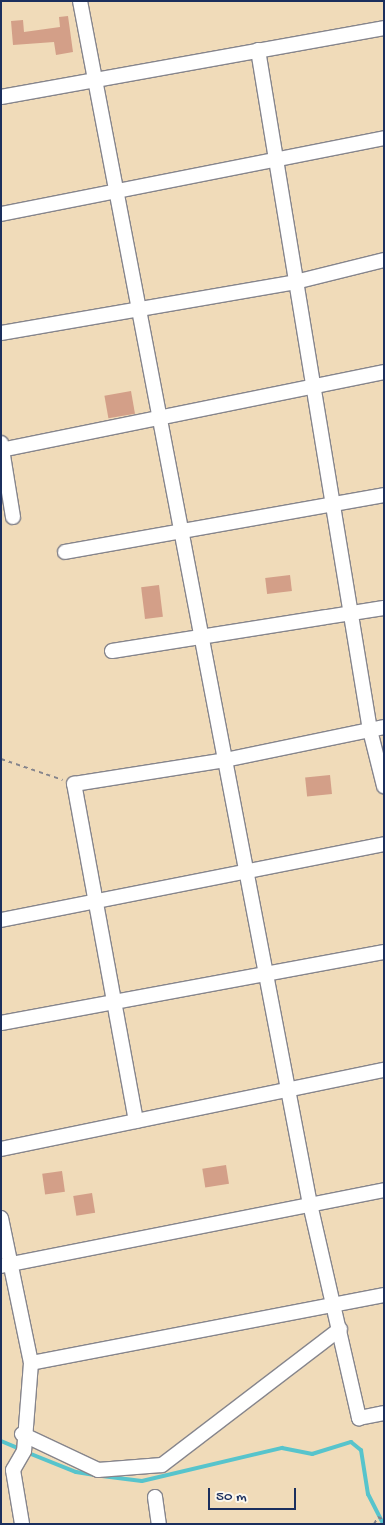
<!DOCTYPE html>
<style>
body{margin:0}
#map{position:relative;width:385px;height:1525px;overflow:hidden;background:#f0dbb9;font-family:"Gochi Hand",sans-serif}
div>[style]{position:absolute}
.stream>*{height:4px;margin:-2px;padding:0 2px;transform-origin:2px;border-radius:2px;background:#57c4cc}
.building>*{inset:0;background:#d39f88;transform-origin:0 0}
.path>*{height:2px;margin-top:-1px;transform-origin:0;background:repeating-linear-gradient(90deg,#86858c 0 4px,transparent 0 8px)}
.roads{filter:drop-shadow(1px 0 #86858c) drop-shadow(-1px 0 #86858c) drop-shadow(0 1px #86858c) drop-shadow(0 -1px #86858c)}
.street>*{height:14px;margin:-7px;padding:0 7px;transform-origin:7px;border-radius:7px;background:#fff}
span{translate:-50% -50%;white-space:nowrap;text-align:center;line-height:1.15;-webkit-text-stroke:4px #fbf7ec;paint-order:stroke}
.frame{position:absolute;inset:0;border:2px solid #1b2f5e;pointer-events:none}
.scale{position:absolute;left:208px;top:1488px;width:88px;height:22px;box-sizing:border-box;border:2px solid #1b2f5e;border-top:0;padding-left:6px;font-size:15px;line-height:18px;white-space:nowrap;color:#1b2f5e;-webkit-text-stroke:4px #fbf7ec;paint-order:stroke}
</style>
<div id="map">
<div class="stream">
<div style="left:1px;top:1441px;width:21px;rotate:23deg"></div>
<div style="left:26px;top:1452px;width:54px;rotate:21.8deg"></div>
<div style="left:76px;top:1472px;width:19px;rotate:9deg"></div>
<div style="left:102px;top:1476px;width:40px;rotate:7.1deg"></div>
<div style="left:142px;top:1481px;width:144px;rotate:-13.3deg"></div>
<div style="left:282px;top:1448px;width:31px;rotate:11deg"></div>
<div style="left:312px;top:1454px;width:41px;rotate:-17.1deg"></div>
<div style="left:351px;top:1442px;width:13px;rotate:39deg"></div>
<div style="left:361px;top:1450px;width:45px;rotate:81deg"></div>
<div style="left:368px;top:1494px;width:34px;rotate:63deg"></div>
</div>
<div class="building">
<div style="clip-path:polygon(68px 16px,73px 52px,56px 55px,54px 42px,13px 45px,11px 21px,23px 20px,24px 32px,60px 27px,59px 17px)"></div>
<div style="left:131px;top:391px;width:23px;height:27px;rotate:80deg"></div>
<div style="left:290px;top:575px;width:16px;height:25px;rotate:83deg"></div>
<div style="left:159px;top:585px;width:32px;height:18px;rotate:83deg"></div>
<div style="left:330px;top:775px;width:19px;height:25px;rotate:84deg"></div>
<div style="left:226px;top:1165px;width:19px;height:24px;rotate:81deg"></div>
<div style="left:62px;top:1171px;width:21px;height:20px;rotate:82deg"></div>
<div style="left:92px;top:1193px;width:20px;height:19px;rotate:81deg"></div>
</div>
<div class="path">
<div style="left:1px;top:759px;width:65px;rotate:18.7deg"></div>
<div style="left:374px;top:1524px;width:8px;rotate:-60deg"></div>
<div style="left:378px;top:1517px;width:7px;rotate:27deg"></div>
</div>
<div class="roads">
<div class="street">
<div style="left:80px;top:1px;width:1225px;rotate:79.18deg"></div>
<div style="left:310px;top:1204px;width:220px;rotate:77.1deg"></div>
<div style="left:359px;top:1418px;width:25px;rotate:-11deg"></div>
<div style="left:258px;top:50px;width:689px;rotate:80.65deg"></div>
<div style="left:370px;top:730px;width:58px;rotate:76deg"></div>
<div style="left:1px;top:97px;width:389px;rotate:-10.2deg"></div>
<div style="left:1px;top:214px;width:390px;rotate:-11.2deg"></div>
<div style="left:1px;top:333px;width:298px;rotate:-9.8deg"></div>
<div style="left:295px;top:282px;width:92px;rotate:-13.9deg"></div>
<div style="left:1px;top:443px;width:75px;rotate:80.8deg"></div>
<div style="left:1px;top:450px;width:391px;rotate:-11.5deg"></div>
<div style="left:65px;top:552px;width:324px;rotate:-10.1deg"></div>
<div style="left:112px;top:651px;width:275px;rotate:-9deg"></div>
<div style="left:1px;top:920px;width:390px;rotate:-11.2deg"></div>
<div style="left:1px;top:1023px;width:390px;rotate:-10.5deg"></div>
<div style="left:136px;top:1121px;width:343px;rotate:-100.4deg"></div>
<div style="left:74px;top:784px;width:153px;rotate:-9deg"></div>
<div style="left:225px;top:760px;width:162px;rotate:-11.7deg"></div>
<div style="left:1px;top:1149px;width:391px;rotate:-11.7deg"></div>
<div style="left:1px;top:1218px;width:148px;rotate:78.3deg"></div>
<div style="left:31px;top:1363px;width:88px;rotate:94.5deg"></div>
<div style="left:24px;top:1451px;width:22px;rotate:120deg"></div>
<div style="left:13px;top:1470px;width:55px;rotate:80.5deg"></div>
<div style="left:1px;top:1266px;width:390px;rotate:-11.2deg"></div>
<div style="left:31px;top:1363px;width:359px;rotate:-10.9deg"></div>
<div style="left:22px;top:1434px;width:84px;rotate:25.3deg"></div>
<div style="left:98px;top:1470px;width:64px;rotate:-4.5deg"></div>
<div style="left:162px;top:1465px;width:224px;rotate:-37.4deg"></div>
<div style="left:155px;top:1497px;width:27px;rotate:82deg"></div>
</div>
</div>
<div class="frame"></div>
<div class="scale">50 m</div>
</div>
